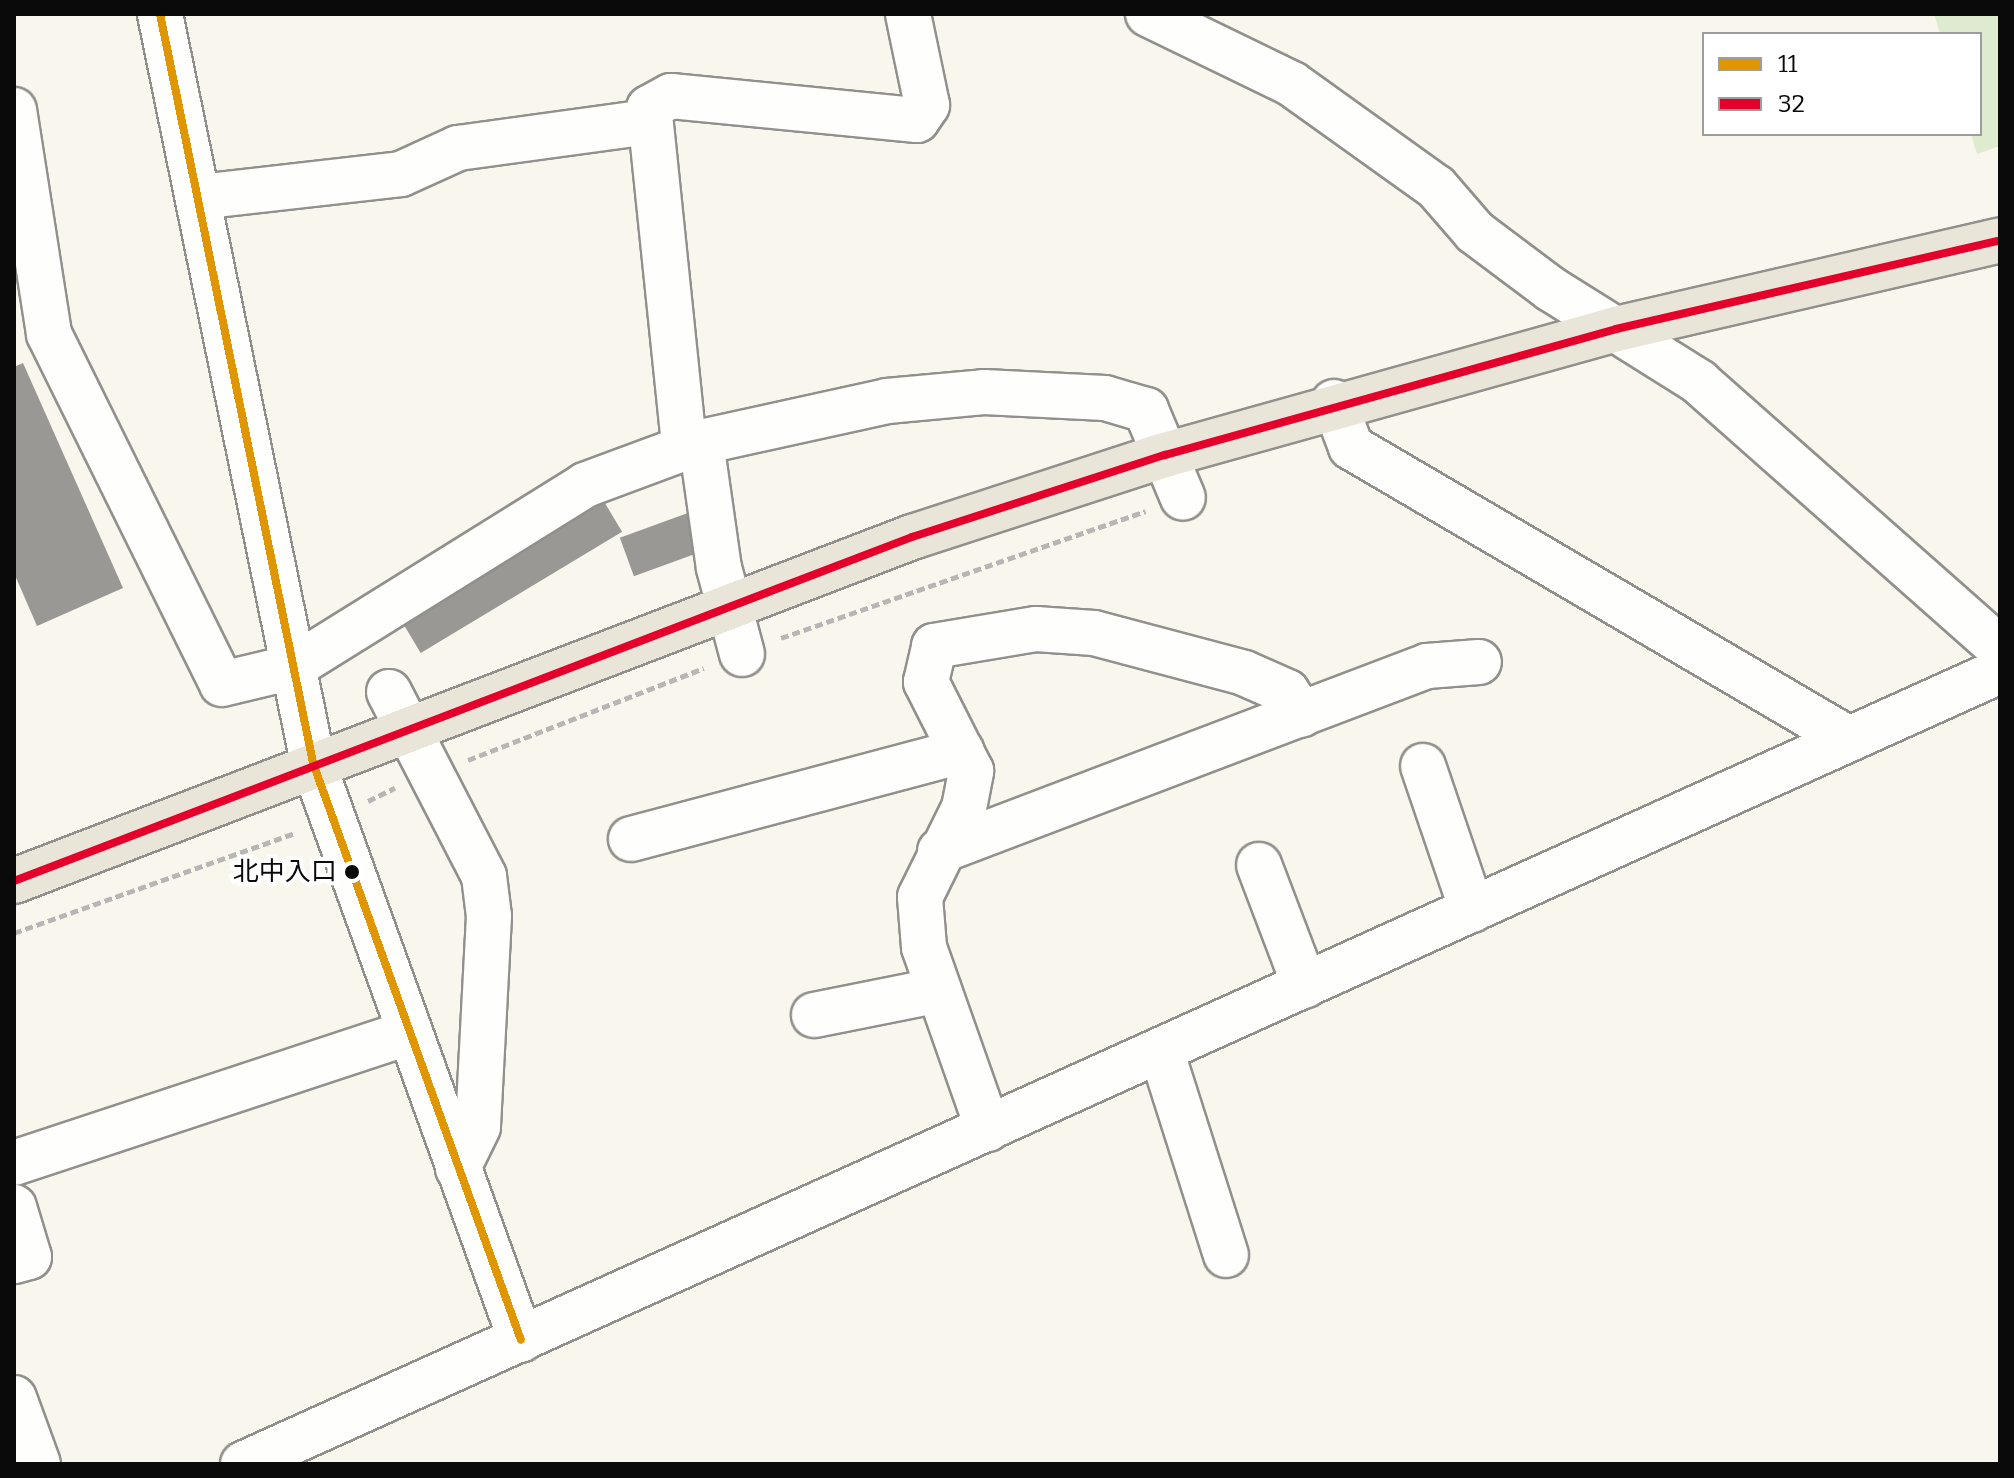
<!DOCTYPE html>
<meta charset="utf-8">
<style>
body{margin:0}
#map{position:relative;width:2014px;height:1478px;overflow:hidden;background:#f8f6ed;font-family:Bitter,"Noto Sans JP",serif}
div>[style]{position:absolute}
.green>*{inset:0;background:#dfebcf}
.building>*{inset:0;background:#9a9894;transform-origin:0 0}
.path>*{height:5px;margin-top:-2.5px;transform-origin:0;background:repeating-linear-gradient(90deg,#b7b6b5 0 8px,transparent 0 12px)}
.roads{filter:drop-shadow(2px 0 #91908c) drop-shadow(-2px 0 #91908c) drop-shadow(0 2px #91908c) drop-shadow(0 -2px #91908c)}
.minor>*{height:44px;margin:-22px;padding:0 22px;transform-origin:22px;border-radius:22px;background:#fefefc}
.major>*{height:44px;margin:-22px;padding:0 22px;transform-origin:22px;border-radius:22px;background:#e9e6d9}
.bus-1>*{height:8px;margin:-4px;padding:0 4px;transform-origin:4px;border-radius:4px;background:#df9601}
.bus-2>*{height:8px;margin:-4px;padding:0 4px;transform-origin:4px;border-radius:4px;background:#e4002b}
.dots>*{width:22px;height:22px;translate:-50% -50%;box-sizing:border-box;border:4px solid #fff;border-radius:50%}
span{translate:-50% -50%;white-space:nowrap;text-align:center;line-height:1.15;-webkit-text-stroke:8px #fff;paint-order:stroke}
.bus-label{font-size:26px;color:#0a0a0a}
.right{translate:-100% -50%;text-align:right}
.frame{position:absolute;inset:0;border:16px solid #0a0a0a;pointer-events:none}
.legend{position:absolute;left:1702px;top:32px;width:280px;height:104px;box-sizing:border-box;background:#fff;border:2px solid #9d9d9d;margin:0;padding:10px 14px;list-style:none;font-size:24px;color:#0a0a0a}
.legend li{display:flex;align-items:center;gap:16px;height:40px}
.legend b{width:40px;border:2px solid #9d9d9d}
</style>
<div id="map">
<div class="green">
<div style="clip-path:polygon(1934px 14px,2000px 14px,2000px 146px,1977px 154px,1971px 134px,1980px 134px,1980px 34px,1940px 34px)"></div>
</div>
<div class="building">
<div style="clip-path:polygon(23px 363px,123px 588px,37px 626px,14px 573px,14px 367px)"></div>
<div style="left:600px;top:495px;width:43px;height:235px;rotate:59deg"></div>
<div style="left:696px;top:510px;width:41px;height:81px;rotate:70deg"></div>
</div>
<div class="path">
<div style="left:781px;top:638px;width:386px;rotate:-19.2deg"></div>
<div style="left:468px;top:760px;width:253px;rotate:-21.3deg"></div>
<div style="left:368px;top:801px;width:30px;rotate:-26deg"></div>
<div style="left:14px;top:933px;width:298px;rotate:-19.6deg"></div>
</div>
<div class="roads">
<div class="minor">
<div style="left:160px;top:14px;width:764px;rotate:78.45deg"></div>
<div style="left:313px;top:763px;width:613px;rotate:70.18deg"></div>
<div style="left:1148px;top:14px;width:160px;rotate:25.9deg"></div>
<div style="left:1292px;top:84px;width:177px;rotate:35.6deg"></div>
<div style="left:1436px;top:187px;width:60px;rotate:49.1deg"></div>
<div style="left:1475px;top:232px;width:95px;rotate:36.9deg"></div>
<div style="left:1551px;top:289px;width:175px;rotate:32.1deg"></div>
<div style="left:1699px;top:382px;width:402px;rotate:41.5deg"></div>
<div style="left:14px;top:110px;width:227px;rotate:81.1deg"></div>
<div style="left:49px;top:334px;width:390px;rotate:63.7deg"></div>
<div style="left:222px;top:684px;width:73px;rotate:-13.5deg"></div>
<div style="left:293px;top:667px;width:344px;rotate:-31.9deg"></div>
<div style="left:585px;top:485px;width:124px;rotate:-20.3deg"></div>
<div style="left:701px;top:442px;width:127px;rotate:81.9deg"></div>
<div style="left:719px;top:568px;width:89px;rotate:75deg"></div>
<div style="left:199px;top:197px;width:203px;rotate:-6.5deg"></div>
<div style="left:401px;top:174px;width:63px;rotate:-24.5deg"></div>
<div style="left:458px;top:148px;width:191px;rotate:-7.8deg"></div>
<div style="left:1334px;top:402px;width:48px;rotate:69.3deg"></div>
<div style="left:1351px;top:447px;width:577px;rotate:30.39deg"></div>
<div style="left:701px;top:442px;width:190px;rotate:-12.4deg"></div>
<div style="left:887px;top:401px;width:97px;rotate:-5.3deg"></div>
<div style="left:984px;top:392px;width:121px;rotate:2.8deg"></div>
<div style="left:1105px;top:398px;width:43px;rotate:16.3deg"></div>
<div style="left:1146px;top:410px;width:95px;rotate:67.2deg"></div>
<div style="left:684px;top:444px;width:338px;rotate:-95.9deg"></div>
<div style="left:649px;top:108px;width:25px;rotate:-29deg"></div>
<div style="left:671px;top:96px;width:247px;rotate:5.6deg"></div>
<div style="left:917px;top:120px;width:18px;rotate:-56deg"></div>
<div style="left:927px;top:105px;width:93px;rotate:-101.8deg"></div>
<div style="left:389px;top:692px;width:207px;rotate:62.7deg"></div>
<div style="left:484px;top:876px;width:40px;rotate:82.9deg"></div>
<div style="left:489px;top:916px;width:211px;rotate:93deg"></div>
<div style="left:478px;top:1127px;width:46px;rotate:116deg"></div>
<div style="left:1423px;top:766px;width:152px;rotate:71.2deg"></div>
<div style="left:631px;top:839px;width:342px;rotate:-14.9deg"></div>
<div style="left:940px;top:851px;width:521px;rotate:-20.8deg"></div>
<div style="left:1427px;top:666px;width:52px;rotate:-4.4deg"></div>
<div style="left:1259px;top:865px;width:129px;rotate:69.2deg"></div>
<div style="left:814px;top:1015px;width:127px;rotate:-11.3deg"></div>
<div style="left:1161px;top:1050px;width:215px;rotate:72.4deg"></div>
<div style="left:988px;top:1129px;width:193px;rotate:-109.4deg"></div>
<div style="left:924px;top:947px;width:50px;rotate:-94.6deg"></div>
<div style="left:920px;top:897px;width:99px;rotate:-63.7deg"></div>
<div style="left:964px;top:808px;width:38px;rotate:-79deg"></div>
<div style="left:971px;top:771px;width:100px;rotate:-116.8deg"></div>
<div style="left:926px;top:682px;width:37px;rotate:-77deg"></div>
<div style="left:934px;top:646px;width:103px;rotate:-9.5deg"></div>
<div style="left:1036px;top:629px;width:58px;rotate:3.9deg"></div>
<div style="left:1094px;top:633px;width:155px;rotate:14.9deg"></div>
<div style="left:1244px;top:673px;width:47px;rotate:23.8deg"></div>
<div style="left:1287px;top:692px;width:27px;rotate:57deg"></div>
<div style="left:14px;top:1163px;width:415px;rotate:-18.3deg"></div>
<div style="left:14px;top:1207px;width:52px;rotate:73.3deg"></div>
<div style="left:29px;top:1257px;width:16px;rotate:165deg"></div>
<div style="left:14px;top:1398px;width:70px;rotate:70deg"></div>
<div style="left:243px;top:1464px;width:1928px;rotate:-24.29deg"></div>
</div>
<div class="major">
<div style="left:14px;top:881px;width:962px;rotate:-20.96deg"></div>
<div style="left:912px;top:537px;width:266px;rotate:-18deg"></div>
<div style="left:1165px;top:455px;width:468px;rotate:-15.6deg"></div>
<div style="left:1616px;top:329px;width:394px;rotate:-13deg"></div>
</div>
</div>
<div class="bus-1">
<div style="left:160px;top:14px;width:764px;rotate:78.45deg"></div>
<div style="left:313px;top:763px;width:613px;rotate:70.18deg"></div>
</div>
<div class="bus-2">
<div style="left:14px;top:881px;width:962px;rotate:-20.96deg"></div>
<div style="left:912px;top:537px;width:266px;rotate:-18deg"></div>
<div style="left:1165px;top:455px;width:468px;rotate:-15.6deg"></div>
<div style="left:1616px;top:329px;width:394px;rotate:-13deg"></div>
</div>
<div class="dots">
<div style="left:352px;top:872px;background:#0a0a0a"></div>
</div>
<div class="bus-label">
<span class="right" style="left:337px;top:872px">北中入口</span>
</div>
<div class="frame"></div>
<ul class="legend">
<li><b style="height:10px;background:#df9601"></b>11</li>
<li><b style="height:10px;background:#e4002b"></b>32</li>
</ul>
</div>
